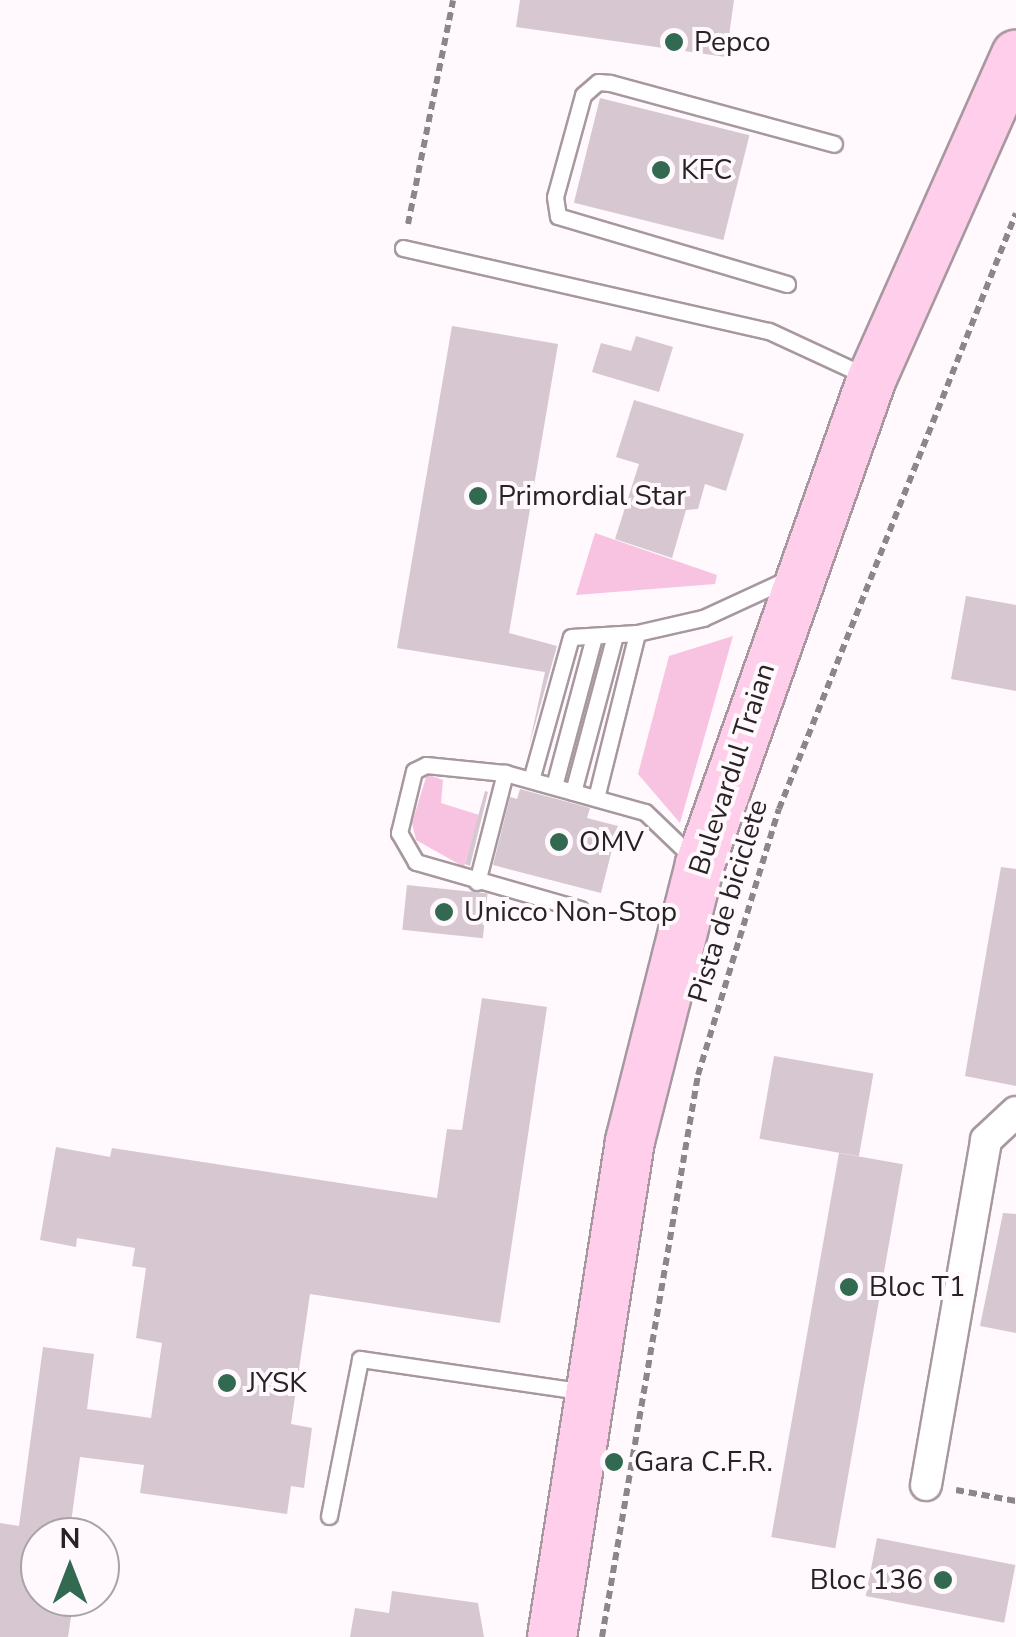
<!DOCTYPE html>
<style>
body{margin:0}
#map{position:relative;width:1016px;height:1637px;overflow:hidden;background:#fff8fc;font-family:"Nunito Sans",sans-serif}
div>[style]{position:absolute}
.green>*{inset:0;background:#f7c3e1}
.building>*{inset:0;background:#d7c7d0;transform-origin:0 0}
.path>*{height:6px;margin-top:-3px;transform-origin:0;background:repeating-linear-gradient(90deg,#8c8589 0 8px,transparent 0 13px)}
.roads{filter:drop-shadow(2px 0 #a798a0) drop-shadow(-2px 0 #a798a0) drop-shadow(0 2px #a798a0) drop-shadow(0 -2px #a798a0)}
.service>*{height:15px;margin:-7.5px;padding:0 7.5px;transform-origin:7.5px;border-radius:7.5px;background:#fff}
.minor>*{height:30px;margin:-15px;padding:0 15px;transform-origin:15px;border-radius:15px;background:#fff}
.primary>*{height:48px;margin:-24px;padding:0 24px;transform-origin:24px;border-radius:24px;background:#feceeb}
.dots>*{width:28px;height:28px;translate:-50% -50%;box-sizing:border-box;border:5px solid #fff8fc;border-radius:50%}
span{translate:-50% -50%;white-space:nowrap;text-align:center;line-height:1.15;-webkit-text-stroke:8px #fff8fc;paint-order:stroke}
.poi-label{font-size:28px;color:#282225}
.left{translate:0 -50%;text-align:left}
.right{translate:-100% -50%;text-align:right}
.street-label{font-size:28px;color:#282225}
.north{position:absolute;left:20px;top:1517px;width:100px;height:100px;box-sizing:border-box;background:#fff8fc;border:2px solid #a9a2a6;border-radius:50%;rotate:0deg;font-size:28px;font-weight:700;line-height:40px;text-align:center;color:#282225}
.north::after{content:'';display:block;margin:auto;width:35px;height:45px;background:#316951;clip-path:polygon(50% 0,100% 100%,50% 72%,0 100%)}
</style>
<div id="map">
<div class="green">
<div style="clip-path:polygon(595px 533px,717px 575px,715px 584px,576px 595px)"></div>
<div style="clip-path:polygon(733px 636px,680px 823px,638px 774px,669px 656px)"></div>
<div style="clip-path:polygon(427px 774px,443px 780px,441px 803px,479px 815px,464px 867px,416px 840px,412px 823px)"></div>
</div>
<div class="building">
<div style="clip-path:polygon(520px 0,734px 0,726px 57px,516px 27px)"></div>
<div style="left:600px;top:98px;width:154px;height:108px;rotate:14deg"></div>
<div style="clip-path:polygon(452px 326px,558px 344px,509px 633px,557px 646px,529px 746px,545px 672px,397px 648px)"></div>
<div style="clip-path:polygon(636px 336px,673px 347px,659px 392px,592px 372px,601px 343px,631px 351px)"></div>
<div style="clip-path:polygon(634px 400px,744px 434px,726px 491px,705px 484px,698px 509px,686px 510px,672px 558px,615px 539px,639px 464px,616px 457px)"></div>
<div style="clip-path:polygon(966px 596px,1016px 605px,1016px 691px,951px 679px)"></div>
<div style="clip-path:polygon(520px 789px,590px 808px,587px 818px,618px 826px,601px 893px,493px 865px,510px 797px,517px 799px)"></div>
<div style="clip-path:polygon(485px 791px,488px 792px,470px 866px,465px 864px)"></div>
<div style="clip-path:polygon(1001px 867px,1016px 869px,1016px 1086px,965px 1076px)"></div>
<div style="left:407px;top:885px;width:81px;height:45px;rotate:6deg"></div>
<div style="clip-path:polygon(482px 998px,547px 1007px,500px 1323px,310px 1294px,291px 1424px,312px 1428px,304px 1488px,291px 1486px,287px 1514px,140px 1493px,144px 1465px,80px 1457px,69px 1537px,40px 1537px,40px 1597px,74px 1597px,68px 1637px,0 1637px,0 1523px,19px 1526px,43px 1347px,94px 1354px,87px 1409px,151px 1418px,162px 1343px,136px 1338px,146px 1268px,132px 1266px,135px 1248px,77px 1238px,76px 1247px,40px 1240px,56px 1147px,110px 1157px,112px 1148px,437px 1198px,447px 1129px,462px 1130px)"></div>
<div style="left:774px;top:1056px;width:101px;height:84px;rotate:10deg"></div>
<div style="left:839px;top:1153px;width:65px;height:390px;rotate:10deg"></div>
<div style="clip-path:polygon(1003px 1213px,1016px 1214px,1016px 1333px,980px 1326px)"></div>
<div style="left:877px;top:1538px;width:141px;height:59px;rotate:11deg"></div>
<div style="clip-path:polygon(392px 1591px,478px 1603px,484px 1637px,350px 1637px,355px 1608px,389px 1613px)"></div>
</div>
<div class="path">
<div style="left:408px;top:224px;width:228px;rotate:-78.6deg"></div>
<div style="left:956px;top:1490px;width:61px;rotate:10.4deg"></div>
<div style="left:602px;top:1637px;width:570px;rotate:-80.31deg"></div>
<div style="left:698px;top:1075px;width:278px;rotate:-73.1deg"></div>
<div style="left:779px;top:809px;width:641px;rotate:-68.31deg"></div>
</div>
<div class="roads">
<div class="service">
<div style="left:403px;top:248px;width:375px;rotate:12.8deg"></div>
<div style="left:769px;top:331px;width:109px;rotate:24.9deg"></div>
<div style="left:787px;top:284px;width:239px;rotate:-163.5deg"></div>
<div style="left:558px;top:216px;width:19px;rotate:-99deg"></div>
<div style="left:555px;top:197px;width:106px;rotate:-74.6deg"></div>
<div style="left:583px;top:95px;width:20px;rotate:-41deg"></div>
<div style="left:598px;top:82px;width:12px;rotate:5deg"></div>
<div style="left:610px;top:83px;width:232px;rotate:15.2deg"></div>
<div style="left:531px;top:780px;width:148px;rotate:-74.4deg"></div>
<div style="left:571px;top:637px;width:66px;rotate:-3.5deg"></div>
<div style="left:554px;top:786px;width:154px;rotate:-75deg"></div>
<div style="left:573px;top:792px;width:163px;rotate:-75deg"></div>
<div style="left:596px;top:798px;width:170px;rotate:-76deg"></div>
<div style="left:637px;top:633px;width:68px;rotate:-12.8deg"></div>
<div style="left:703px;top:618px;width:98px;rotate:-24.7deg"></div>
<div style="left:477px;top:882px;width:113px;rotate:-75.6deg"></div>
<div style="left:580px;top:909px;width:171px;rotate:-164deg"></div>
<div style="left:416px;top:862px;width:34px;rotate:-120deg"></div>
<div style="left:399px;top:833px;width:64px;rotate:-76.4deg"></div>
<div style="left:414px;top:771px;width:13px;rotate:-27deg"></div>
<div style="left:426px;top:765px;width:79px;rotate:5.8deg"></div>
<div style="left:505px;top:773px;width:145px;rotate:15.6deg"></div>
<div style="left:645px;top:812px;width:66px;rotate:43.8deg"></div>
<div style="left:329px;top:1516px;width:160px;rotate:-78.8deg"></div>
<div style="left:360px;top:1359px;width:229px;rotate:8.3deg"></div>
</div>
<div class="minor">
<div style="left:926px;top:1485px;width:350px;rotate:-80.1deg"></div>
<div style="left:986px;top:1140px;width:41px;rotate:-43deg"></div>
</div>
<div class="primary">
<div style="left:552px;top:1637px;width:502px;rotate:-81.06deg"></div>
<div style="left:630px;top:1141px;width:286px;rotate:-75.8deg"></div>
<div style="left:700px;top:864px;width:516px;rotate:-70.51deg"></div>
<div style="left:872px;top:378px;width:354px;rotate:-66deg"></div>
</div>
</div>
<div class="dots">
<div style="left:674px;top:42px;background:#316951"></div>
<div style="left:661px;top:170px;background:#316951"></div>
<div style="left:478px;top:496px;background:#316951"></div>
<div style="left:559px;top:842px;background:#316951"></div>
<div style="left:444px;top:912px;background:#316951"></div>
<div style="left:849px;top:1287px;background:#316951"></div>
<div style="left:227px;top:1383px;background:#316951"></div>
<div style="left:614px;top:1462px;background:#316951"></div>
<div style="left:943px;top:1580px;background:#316951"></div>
</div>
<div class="poi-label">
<span class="left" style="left:694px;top:42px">Pepco</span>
<span class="left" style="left:681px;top:170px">KFC</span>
<span class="left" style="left:498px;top:496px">Primordial Star</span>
<span class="left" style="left:579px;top:842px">OMV</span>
<span class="left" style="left:464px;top:912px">Unicco Non-Stop</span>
<span class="left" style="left:869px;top:1287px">Bloc T1</span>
<span class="left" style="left:247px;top:1383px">JYSK</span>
<span class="left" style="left:634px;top:1462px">Gara C.F.R.</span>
<span class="right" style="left:923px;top:1580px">Bloc 136</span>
</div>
<div class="street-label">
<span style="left:732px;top:769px;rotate:-72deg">Bulevardul Traian</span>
<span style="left:728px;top:901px;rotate:-73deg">Pista de biciclete</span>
</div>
<div class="north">N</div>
</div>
